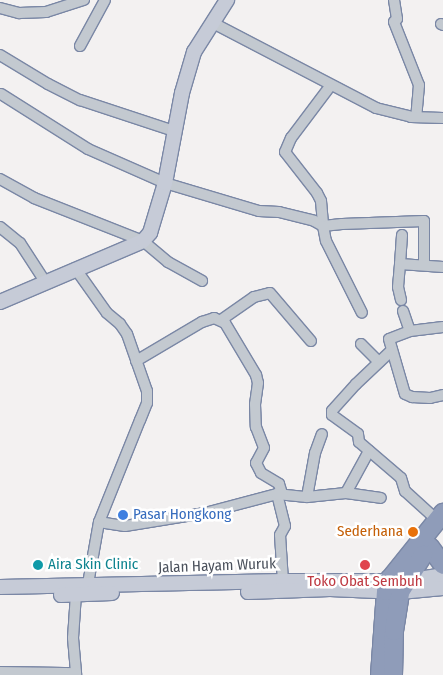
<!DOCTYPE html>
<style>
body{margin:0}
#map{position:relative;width:443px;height:675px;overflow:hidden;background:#f3f1f1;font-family:"Fira Sans Condensed",sans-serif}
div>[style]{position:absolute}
.roads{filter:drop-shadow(1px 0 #7a87a5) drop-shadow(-1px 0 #7a87a5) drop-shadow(0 1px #7a87a5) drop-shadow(0 -1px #7a87a5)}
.street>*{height:10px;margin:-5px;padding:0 5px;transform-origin:5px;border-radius:5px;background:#c3c9d0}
.secondary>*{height:14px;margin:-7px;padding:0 7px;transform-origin:7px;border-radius:7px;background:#c6cbd7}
.highway>*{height:18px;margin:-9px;padding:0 9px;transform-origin:9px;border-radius:9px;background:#8f9cb9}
.dots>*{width:14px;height:14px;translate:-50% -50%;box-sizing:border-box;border:2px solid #fff;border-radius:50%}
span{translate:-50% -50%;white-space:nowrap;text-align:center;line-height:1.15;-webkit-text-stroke:5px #fff;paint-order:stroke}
.shop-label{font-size:15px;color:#366cbe}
.left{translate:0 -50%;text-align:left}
.food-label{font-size:15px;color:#c56008}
.right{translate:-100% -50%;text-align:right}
.culture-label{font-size:15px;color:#0d838f}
.street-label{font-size:15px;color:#4b515c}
.health-label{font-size:15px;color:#be3a42}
</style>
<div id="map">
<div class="roads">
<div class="street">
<div style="left:394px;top:0;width:19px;rotate:81deg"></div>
<div style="left:397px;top:19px;width:4px;rotate:135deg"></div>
<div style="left:394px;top:22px;width:68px;rotate:68.4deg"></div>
<div style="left:419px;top:85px;width:32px;rotate:95deg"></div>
<div style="left:0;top:8px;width:20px;rotate:15deg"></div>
<div style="left:19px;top:13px;width:27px;rotate:-2deg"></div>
<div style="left:46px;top:12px;width:40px;rotate:-18deg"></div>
<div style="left:213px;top:23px;width:184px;rotate:27.5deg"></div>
<div style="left:376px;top:108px;width:36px;rotate:14deg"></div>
<div style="left:411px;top:117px;width:32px;rotate:2deg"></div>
<div style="left:441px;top:24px;width:2px;rotate:27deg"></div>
<div style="left:80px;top:46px;width:52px;rotate:-61.5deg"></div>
<div style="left:0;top:55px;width:56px;rotate:31.1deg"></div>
<div style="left:48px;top:84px;width:36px;rotate:27deg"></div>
<div style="left:80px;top:100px;width:99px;rotate:18.3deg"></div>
<div style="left:331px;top:85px;width:66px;rotate:127deg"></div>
<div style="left:291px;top:138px;width:15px;rotate:113deg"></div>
<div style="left:285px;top:152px;width:52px;rotate:52deg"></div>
<div style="left:317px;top:193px;width:9px;rotate:63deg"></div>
<div style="left:321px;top:201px;width:25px;rotate:85deg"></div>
<div style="left:323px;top:226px;width:19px;rotate:-6deg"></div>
<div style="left:342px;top:224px;width:82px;rotate:-2.1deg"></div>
<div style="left:424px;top:221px;width:44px;rotate:90deg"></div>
<div style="left:1px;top:94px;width:103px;rotate:32.3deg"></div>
<div style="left:88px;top:149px;width:84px;rotate:23.8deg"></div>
<div style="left:165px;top:183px;width:98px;rotate:16.6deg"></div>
<div style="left:259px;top:211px;width:20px;rotate:3deg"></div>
<div style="left:279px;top:212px;width:36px;rotate:14deg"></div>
<div style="left:314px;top:221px;width:10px;rotate:29deg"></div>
<div style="left:323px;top:226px;width:15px;rotate:79deg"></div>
<div style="left:326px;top:241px;width:80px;rotate:63.4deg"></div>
<div style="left:0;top:179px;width:39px;rotate:29deg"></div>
<div style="left:34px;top:198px;width:117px;rotate:21.5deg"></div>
<div style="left:143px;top:241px;width:33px;rotate:40deg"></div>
<div style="left:168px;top:262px;width:39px;rotate:29deg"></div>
<div style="left:0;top:227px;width:26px;rotate:39deg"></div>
<div style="left:20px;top:243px;width:48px;rotate:57deg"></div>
<div style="left:400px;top:264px;width:29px;rotate:-86deg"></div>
<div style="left:75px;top:268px;width:55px;rotate:54.6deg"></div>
<div style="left:107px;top:313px;width:17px;rotate:40deg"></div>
<div style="left:120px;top:324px;width:12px;rotate:55deg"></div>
<div style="left:127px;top:334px;width:60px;rotate:70.7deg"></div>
<div style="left:147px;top:391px;width:12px;rotate:90deg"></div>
<div style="left:147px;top:403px;width:18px;rotate:112deg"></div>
<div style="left:140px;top:420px;width:110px;rotate:111.9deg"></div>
<div style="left:99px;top:522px;width:63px;rotate:100.1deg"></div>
<div style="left:401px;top:300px;width:13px;rotate:-103deg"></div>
<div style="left:398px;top:287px;width:23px;rotate:-85deg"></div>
<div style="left:400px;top:264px;width:43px;rotate:4deg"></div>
<div style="left:403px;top:311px;width:21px;rotate:71deg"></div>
<div style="left:410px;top:331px;width:33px;rotate:-7deg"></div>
<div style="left:221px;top:320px;width:40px;rotate:-34.9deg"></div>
<div style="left:254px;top:297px;width:16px;rotate:-14deg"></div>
<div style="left:270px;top:293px;width:63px;rotate:49.5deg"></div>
<div style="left:410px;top:331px;width:22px;rotate:159deg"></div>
<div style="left:389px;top:339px;width:57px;rotate:73.8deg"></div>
<div style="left:405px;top:394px;width:8px;rotate:23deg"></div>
<div style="left:412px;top:397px;width:18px;rotate:3deg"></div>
<div style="left:430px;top:398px;width:13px;rotate:-13deg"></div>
<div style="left:361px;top:344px;width:25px;rotate:45deg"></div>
<div style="left:392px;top:350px;width:50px;rotate:136.6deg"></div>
<div style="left:356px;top:384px;width:36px;rotate:132deg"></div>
<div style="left:332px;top:411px;width:4px;rotate:90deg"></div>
<div style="left:332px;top:415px;width:32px;rotate:36deg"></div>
<div style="left:358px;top:434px;width:8px;rotate:83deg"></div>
<div style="left:359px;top:442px;width:55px;rotate:40.6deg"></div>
<div style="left:401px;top:478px;width:14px;rotate:73deg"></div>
<div style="left:405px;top:491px;width:43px;rotate:42.2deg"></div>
<div style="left:136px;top:361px;width:77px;rotate:-30.6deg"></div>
<div style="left:202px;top:322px;width:13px;rotate:-18deg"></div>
<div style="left:214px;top:318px;width:12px;rotate:24deg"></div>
<div style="left:225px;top:323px;width:61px;rotate:59.2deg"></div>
<div style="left:256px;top:375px;width:8px;rotate:76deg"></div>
<div style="left:258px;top:383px;width:21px;rotate:98deg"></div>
<div style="left:255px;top:404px;width:23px;rotate:88deg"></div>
<div style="left:256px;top:427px;width:22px;rotate:69deg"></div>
<div style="left:264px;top:448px;width:17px;rotate:118deg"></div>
<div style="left:256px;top:463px;width:11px;rotate:63deg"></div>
<div style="left:261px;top:473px;width:21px;rotate:31deg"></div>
<div style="left:279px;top:484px;width:10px;rotate:73deg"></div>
<div style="left:346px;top:493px;width:35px;rotate:8deg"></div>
<div style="left:277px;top:494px;width:33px;rotate:76deg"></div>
<div style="left:285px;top:526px;width:10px;rotate:119deg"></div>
<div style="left:280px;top:535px;width:46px;rotate:86.3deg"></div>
<div style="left:307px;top:497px;width:39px;rotate:-6deg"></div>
<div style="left:346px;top:493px;width:48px;rotate:-61.3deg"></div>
<div style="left:99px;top:522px;width:26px;rotate:9deg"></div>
<div style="left:125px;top:526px;width:81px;rotate:-9.2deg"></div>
<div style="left:205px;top:513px;width:74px;rotate:-14.8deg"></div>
<div style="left:277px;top:494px;width:30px;rotate:6deg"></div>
<div style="left:307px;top:497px;width:45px;rotate:-79.7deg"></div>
<div style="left:315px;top:453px;width:20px;rotate:-70deg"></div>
<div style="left:76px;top:594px;width:44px;rotate:93.9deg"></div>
<div style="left:73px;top:638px;width:37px;rotate:85deg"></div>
<div style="left:0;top:672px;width:76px;rotate:0.8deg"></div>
</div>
<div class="secondary">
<div style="left:0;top:302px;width:155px;rotate:-23.1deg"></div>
<div style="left:143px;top:241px;width:11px;rotate:-49deg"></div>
<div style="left:150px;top:233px;width:52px;rotate:-73.3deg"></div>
<div style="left:165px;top:183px;width:92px;rotate:-79.3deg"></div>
<div style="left:182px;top:93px;width:43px;rotate:-73.7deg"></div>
<div style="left:194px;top:52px;width:62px;rotate:-57.6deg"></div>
<div style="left:0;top:587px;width:283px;rotate:-1.2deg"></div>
<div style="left:283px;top:581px;width:123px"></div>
<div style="left:406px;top:581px;width:37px;rotate:-9deg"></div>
<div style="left:248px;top:592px;width:82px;rotate:-2.1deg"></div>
<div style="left:330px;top:589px;width:70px;rotate:2.5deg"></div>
<div style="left:400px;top:592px;width:43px;rotate:-5.3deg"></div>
<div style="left:61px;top:595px;width:51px;rotate:-2.2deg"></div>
</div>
<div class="highway">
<div style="left:430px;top:547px;width:22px;rotate:54deg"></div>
<div style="left:380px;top:675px;width:84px;rotate:-85.9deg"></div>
<div style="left:386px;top:591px;width:13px;rotate:-72deg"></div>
<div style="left:390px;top:579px;width:85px;rotate:-51.2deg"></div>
<div style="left:393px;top:675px;width:44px;rotate:-88.7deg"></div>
<div style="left:394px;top:631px;width:39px;rotate:-81deg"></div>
<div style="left:400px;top:592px;width:44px;rotate:-58.1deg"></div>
</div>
</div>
<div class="dots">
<div style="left:123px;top:515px;background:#3f7fe0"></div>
<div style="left:413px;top:532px;background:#e8710a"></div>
<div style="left:38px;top:565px;background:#0f9aa8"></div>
<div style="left:365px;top:565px;background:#e0444e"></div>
</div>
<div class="shop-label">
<span class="left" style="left:133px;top:515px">Pasar Hongkong</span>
</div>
<div class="food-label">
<span class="right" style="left:403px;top:532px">Sederhana</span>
</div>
<div class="culture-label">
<span class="left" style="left:48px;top:565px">Aira Skin Clinic</span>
</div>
<div class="street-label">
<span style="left:217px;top:566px;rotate:-2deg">Jalan Hayam Wuruk</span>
</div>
<div class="health-label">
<span style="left:365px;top:582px">Toko Obat Sembuh</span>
</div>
</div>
